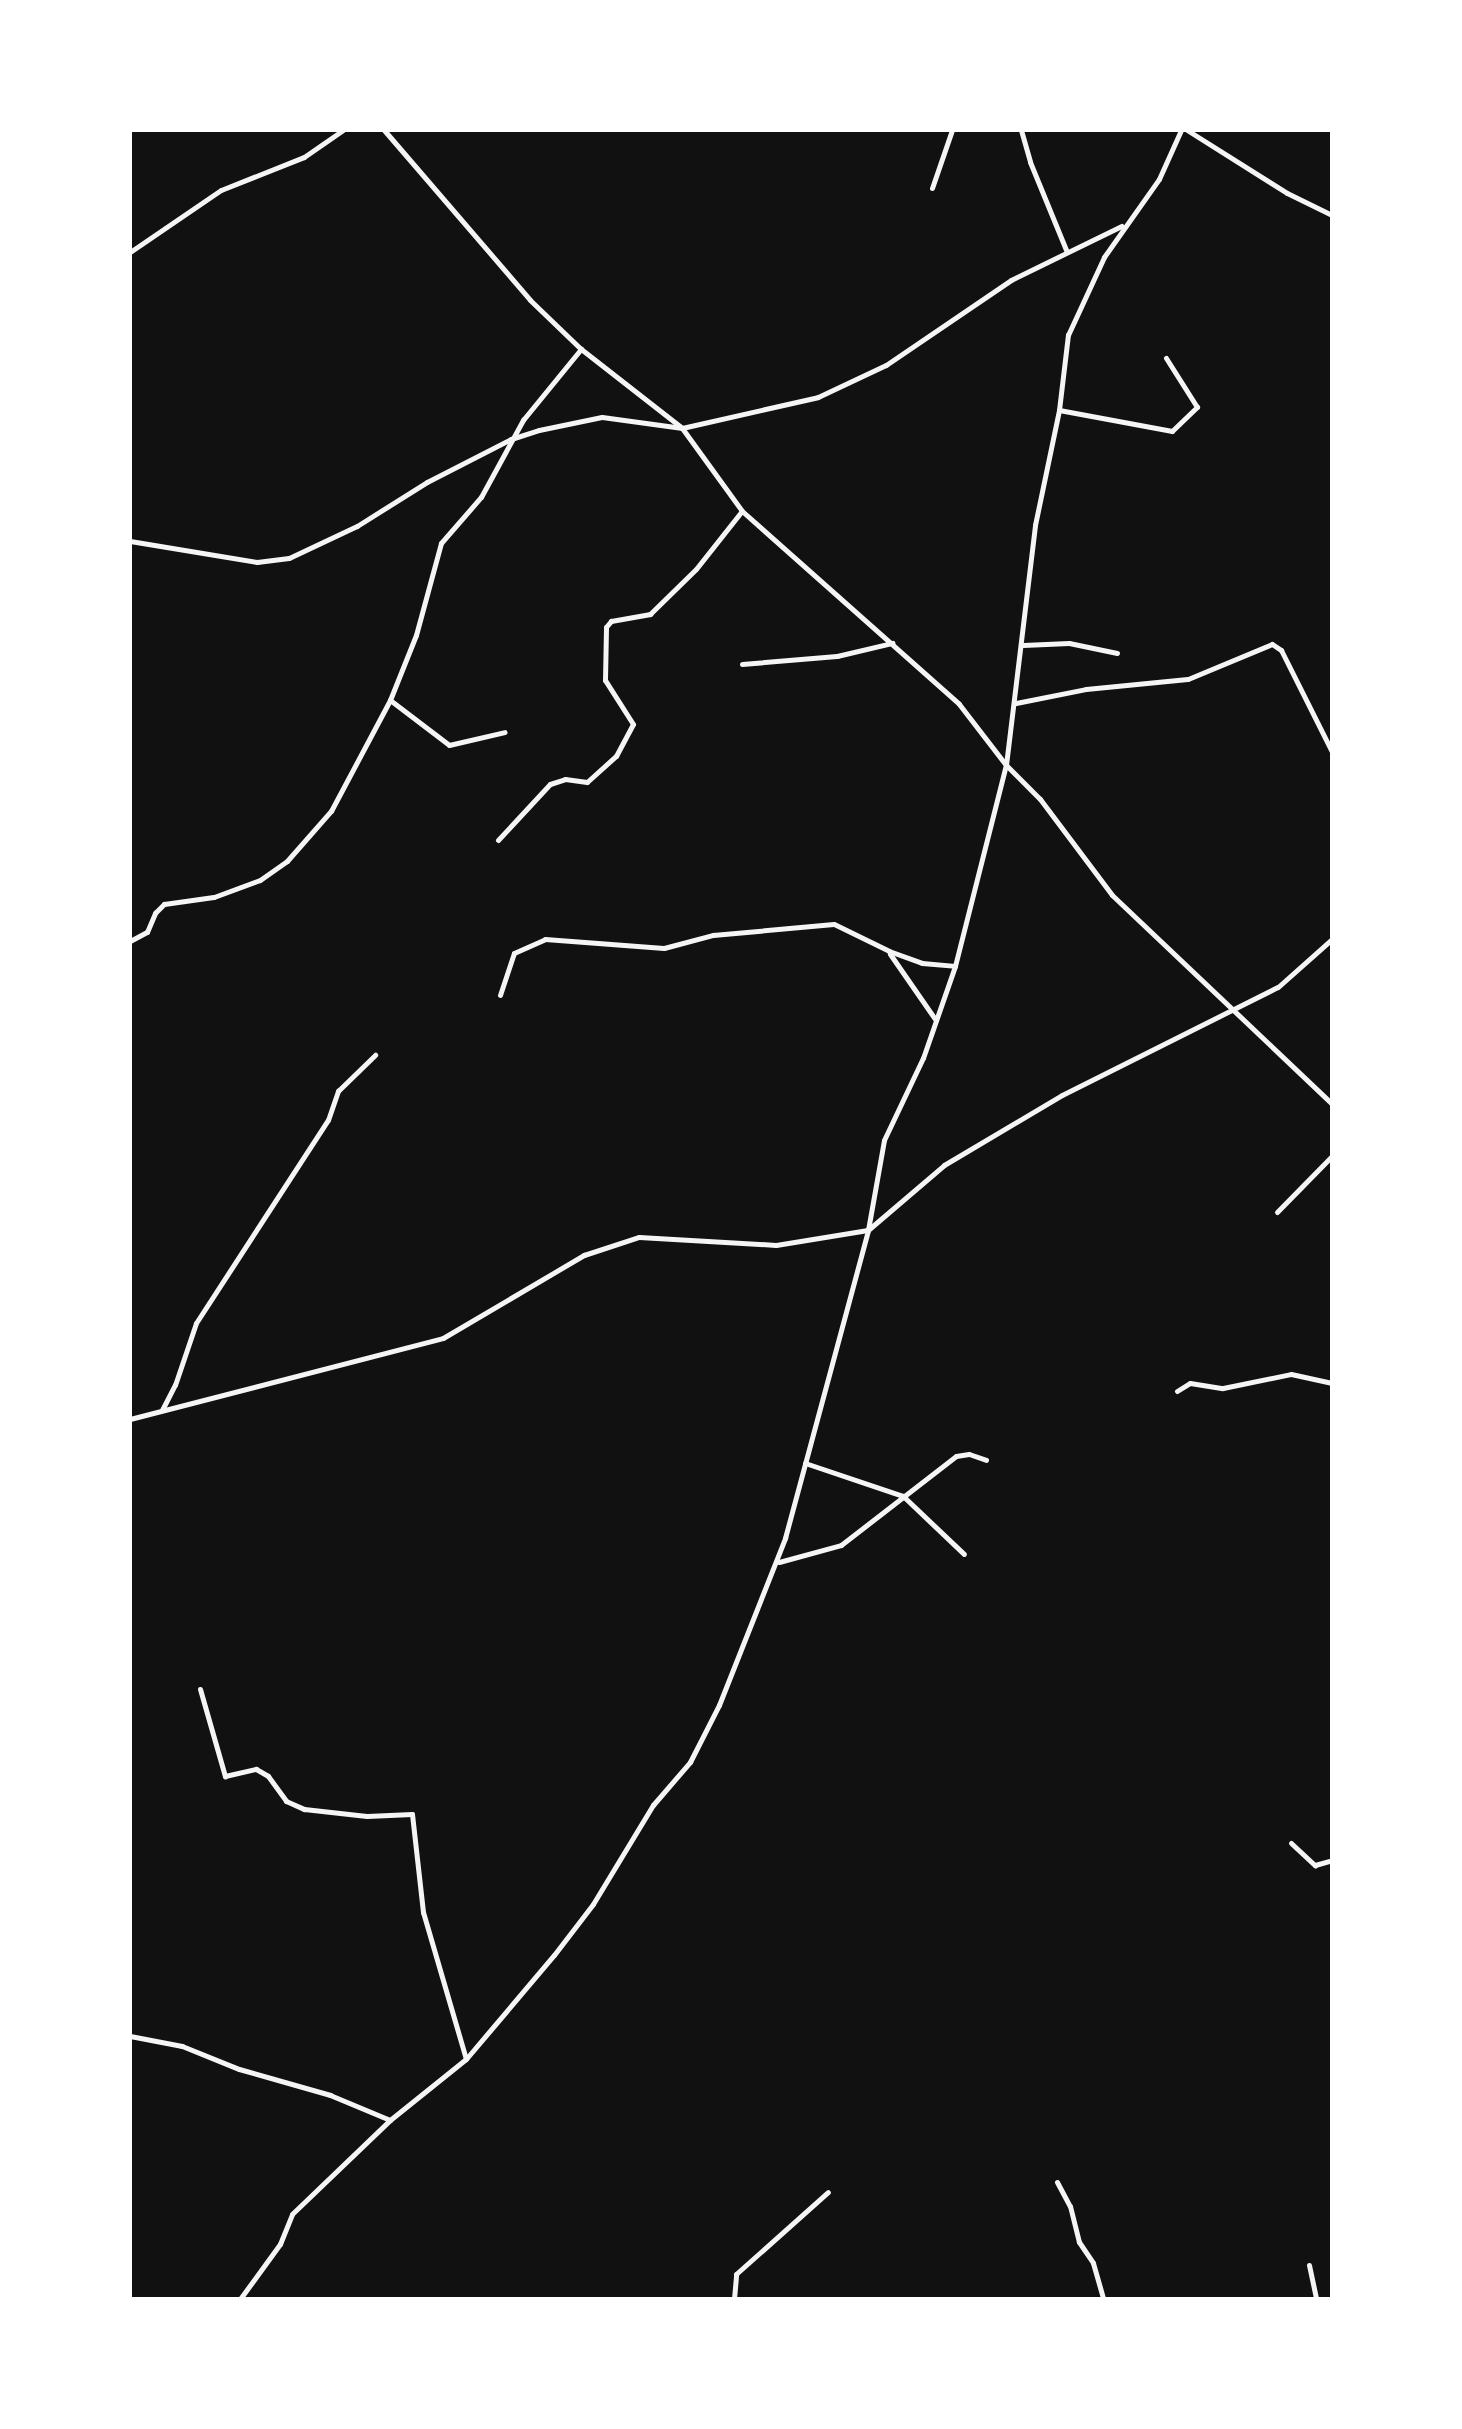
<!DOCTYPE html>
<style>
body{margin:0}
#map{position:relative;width:1462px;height:2429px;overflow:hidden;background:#111;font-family:Arial,sans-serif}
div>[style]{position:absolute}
.minor>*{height:5px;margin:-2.5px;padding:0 2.5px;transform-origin:2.5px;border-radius:2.5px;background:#f5f5f5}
span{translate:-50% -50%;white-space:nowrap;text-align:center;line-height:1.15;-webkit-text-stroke:10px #fff;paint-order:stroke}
.frame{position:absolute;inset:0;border:132px solid #fff;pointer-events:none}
</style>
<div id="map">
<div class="minor">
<div style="left:384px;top:130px;width:224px;rotate:49.3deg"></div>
<div style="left:530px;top:300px;width:71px;rotate:43.9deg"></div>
<div style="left:581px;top:349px;width:128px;rotate:38deg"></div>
<div style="left:682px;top:428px;width:102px;rotate:54.1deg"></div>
<div style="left:742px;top:511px;width:290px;rotate:41.6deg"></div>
<div style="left:959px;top:704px;width:77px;rotate:52.4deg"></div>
<div style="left:1006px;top:765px;width:48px;rotate:45deg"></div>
<div style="left:1040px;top:799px;width:120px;rotate:53.1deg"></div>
<div style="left:1112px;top:895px;width:303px;rotate:43.5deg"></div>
<div style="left:1021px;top:130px;width:33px;rotate:74deg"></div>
<div style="left:1030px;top:162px;width:97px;rotate:67.7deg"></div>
<div style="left:1187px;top:130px;width:118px;rotate:32.2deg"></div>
<div style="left:1287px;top:193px;width:50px;rotate:26.1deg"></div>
<div style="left:932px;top:188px;width:61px;rotate:-71deg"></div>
<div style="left:130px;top:252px;width:110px;rotate:-34.3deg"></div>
<div style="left:221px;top:190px;width:89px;rotate:-21.7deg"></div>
<div style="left:304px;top:157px;width:47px;rotate:-34.7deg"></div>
<div style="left:1059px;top:410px;width:115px;rotate:10.5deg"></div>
<div style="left:1172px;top:431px;width:35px;rotate:-44deg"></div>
<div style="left:1197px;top:407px;width:58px;rotate:-122.3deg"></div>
<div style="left:130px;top:541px;width:129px;rotate:9.4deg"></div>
<div style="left:257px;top:562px;width:32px;rotate:-7deg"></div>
<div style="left:289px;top:558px;width:75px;rotate:-25.2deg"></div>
<div style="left:357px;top:526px;width:83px;rotate:-32.2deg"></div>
<div style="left:427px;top:482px;width:94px;rotate:-27.1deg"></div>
<div style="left:511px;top:439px;width:29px;rotate:-18deg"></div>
<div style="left:539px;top:430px;width:64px;rotate:-11.7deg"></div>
<div style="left:602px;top:417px;width:81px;rotate:7.8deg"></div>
<div style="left:682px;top:428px;width:139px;rotate:-12.8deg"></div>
<div style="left:818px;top:397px;width:75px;rotate:-25.2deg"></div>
<div style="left:886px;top:365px;width:151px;rotate:-34.2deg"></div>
<div style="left:1011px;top:280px;width:123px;rotate:-26.1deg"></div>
<div style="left:1023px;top:645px;width:46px;rotate:-2.5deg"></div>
<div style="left:1069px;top:643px;width:49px;rotate:11.8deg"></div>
<div style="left:742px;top:664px;width:95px;rotate:-4.8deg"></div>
<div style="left:837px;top:656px;width:57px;rotate:-13.3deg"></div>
<div style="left:390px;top:700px;width:74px;rotate:37.3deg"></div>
<div style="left:449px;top:745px;width:57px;rotate:-13.1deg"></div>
<div style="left:1016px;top:703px;width:71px;rotate:-11.3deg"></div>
<div style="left:1086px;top:689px;width:102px;rotate:-5.6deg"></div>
<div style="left:1188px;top:679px;width:91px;rotate:-22.6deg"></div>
<div style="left:1272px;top:644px;width:11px;rotate:34deg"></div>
<div style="left:1281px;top:650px;width:114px;rotate:63.4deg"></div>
<div style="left:498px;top:840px;width:76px;rotate:-47.1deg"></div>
<div style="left:550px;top:784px;width:16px;rotate:-18deg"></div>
<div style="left:565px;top:779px;width:22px;rotate:8deg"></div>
<div style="left:587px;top:782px;width:39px;rotate:-42deg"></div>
<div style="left:616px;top:756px;width:36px;rotate:-62deg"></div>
<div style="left:633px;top:724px;width:52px;rotate:-122.5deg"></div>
<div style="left:605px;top:680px;width:53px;rotate:-88.9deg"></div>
<div style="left:606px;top:627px;width:8px;rotate:-50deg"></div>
<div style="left:611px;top:621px;width:40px;rotate:-10deg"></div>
<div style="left:650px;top:614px;width:64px;rotate:-44.4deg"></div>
<div style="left:696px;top:569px;width:73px;rotate:-51.7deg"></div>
<div style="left:130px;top:941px;width:19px;rotate:-28deg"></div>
<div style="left:147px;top:932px;width:21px;rotate:-67deg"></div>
<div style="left:155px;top:913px;width:13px;rotate:-45deg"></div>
<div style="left:164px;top:904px;width:50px;rotate:-8deg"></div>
<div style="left:214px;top:897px;width:49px;rotate:-20.3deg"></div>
<div style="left:260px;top:880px;width:33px;rotate:-35deg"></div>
<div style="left:287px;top:861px;width:67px;rotate:-48.7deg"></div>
<div style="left:331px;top:811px;width:126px;rotate:-62deg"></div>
<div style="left:390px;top:700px;width:70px;rotate:-68.2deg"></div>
<div style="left:416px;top:635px;width:95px;rotate:-74.8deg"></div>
<div style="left:441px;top:543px;width:61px;rotate:-49deg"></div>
<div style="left:481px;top:497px;width:88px;rotate:-61.4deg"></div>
<div style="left:523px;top:420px;width:92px;rotate:-50.8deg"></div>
<div style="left:890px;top:954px;width:79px;rotate:55.3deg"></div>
<div style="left:500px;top:995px;width:44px;rotate:-71.6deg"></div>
<div style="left:514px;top:953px;width:34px;rotate:-24deg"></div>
<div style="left:545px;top:939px;width:119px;rotate:4.3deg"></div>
<div style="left:664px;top:948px;width:51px;rotate:-14.9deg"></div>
<div style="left:713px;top:935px;width:121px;rotate:-5.2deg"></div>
<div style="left:834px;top:924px;width:61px;rotate:26.1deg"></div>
<div style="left:889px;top:951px;width:35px;rotate:20deg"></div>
<div style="left:922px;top:963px;width:33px;rotate:5deg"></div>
<div style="left:1277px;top:1212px;width:78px;rotate:-45.5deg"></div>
<div style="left:1177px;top:1391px;width:15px;rotate:-32deg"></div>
<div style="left:1190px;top:1383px;width:33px;rotate:9deg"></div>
<div style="left:1223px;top:1388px;width:69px;rotate:-11.6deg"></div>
<div style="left:1291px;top:1374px;width:42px;rotate:12.4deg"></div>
<div style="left:162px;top:1410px;width:28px;rotate:-63deg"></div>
<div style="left:175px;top:1385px;width:65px;rotate:-71.3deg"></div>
<div style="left:196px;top:1323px;width:242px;rotate:-57deg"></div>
<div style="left:328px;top:1120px;width:31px;rotate:-71deg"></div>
<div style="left:338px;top:1091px;width:52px;rotate:-44.2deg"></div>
<div style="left:130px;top:1419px;width:323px;rotate:-14.5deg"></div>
<div style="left:443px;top:1338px;width:164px;rotate:-30.5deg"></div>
<div style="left:584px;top:1255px;width:58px;rotate:-18.1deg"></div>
<div style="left:639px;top:1237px;width:137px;rotate:3.3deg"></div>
<div style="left:776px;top:1245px;width:93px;rotate:-9.3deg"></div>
<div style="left:868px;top:1230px;width:100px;rotate:-40.5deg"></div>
<div style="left:944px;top:1165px;width:137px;rotate:-30.7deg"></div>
<div style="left:1062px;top:1095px;width:241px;rotate:-26.6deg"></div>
<div style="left:1278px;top:987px;width:72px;rotate:-41.6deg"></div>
<div style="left:805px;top:1463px;width:103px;rotate:18.6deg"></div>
<div style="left:903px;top:1496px;width:84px;rotate:43.6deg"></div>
<div style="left:779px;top:1562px;width:64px;rotate:-15.3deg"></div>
<div style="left:841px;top:1545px;width:145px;rotate:-37.7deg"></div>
<div style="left:956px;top:1456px;width:13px;rotate:-9deg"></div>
<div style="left:969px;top:1454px;width:18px;rotate:19deg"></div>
<div style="left:200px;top:1689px;width:91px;rotate:74deg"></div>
<div style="left:225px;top:1776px;width:32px;rotate:-13deg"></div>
<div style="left:256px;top:1769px;width:14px;rotate:30deg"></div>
<div style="left:268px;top:1776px;width:31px;rotate:54deg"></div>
<div style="left:286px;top:1801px;width:20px;rotate:24deg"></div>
<div style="left:304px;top:1809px;width:63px;rotate:6.3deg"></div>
<div style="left:367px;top:1816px;width:45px;rotate:-2.5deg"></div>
<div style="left:412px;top:1814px;width:99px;rotate:83.6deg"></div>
<div style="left:423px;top:1912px;width:153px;rotate:73.7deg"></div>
<div style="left:1291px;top:1843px;width:33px;rotate:43deg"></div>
<div style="left:1315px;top:1865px;width:18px;rotate:-16deg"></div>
<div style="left:130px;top:2036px;width:53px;rotate:10.9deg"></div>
<div style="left:182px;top:2046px;width:61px;rotate:22deg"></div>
<div style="left:239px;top:2069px;width:95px;rotate:15.9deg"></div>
<div style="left:330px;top:2095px;width:65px;rotate:22.6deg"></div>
<div style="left:1057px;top:2182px;width:27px;rotate:62deg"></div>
<div style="left:1070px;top:2206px;width:37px;rotate:76deg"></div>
<div style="left:1079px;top:2242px;width:25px;rotate:56deg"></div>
<div style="left:1093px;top:2263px;width:37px;rotate:74deg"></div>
<div style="left:1309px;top:2265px;width:35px;rotate:78deg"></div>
<div style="left:240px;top:2299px;width:68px;rotate:-54deg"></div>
<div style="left:280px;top:2244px;width:32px;rotate:-68deg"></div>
<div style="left:292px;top:2214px;width:136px;rotate:-43.8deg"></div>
<div style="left:390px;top:2120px;width:97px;rotate:-38.8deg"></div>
<div style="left:466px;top:2059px;width:136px;rotate:-49.8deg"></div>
<div style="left:554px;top:1955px;width:64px;rotate:-52.6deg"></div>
<div style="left:593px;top:1904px;width:116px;rotate:-58.8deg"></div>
<div style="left:653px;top:1805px;width:57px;rotate:-49.3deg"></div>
<div style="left:690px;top:1762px;width:64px;rotate:-63deg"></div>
<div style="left:719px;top:1705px;width:180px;rotate:-68.4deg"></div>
<div style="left:785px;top:1538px;width:319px;rotate:-74.9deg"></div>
<div style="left:868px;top:1230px;width:91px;rotate:-79.9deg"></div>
<div style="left:884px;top:1140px;width:91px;rotate:-64.6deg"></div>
<div style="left:923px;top:1058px;width:97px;rotate:-70.8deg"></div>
<div style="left:955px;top:966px;width:207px;rotate:-75.8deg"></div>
<div style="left:1006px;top:765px;width:242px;rotate:-83.1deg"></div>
<div style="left:1035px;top:525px;width:117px;rotate:-78.2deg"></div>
<div style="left:1059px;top:410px;width:76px;rotate:-83.2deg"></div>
<div style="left:1068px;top:335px;width:86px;rotate:-65.2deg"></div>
<div style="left:1104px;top:257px;width:95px;rotate:-54.8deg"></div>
<div style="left:1159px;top:179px;width:54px;rotate:-65.8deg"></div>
<div style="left:734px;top:2299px;width:25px;rotate:-85deg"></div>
<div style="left:736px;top:2274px;width:123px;rotate:-41.7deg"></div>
</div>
<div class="frame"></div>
</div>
